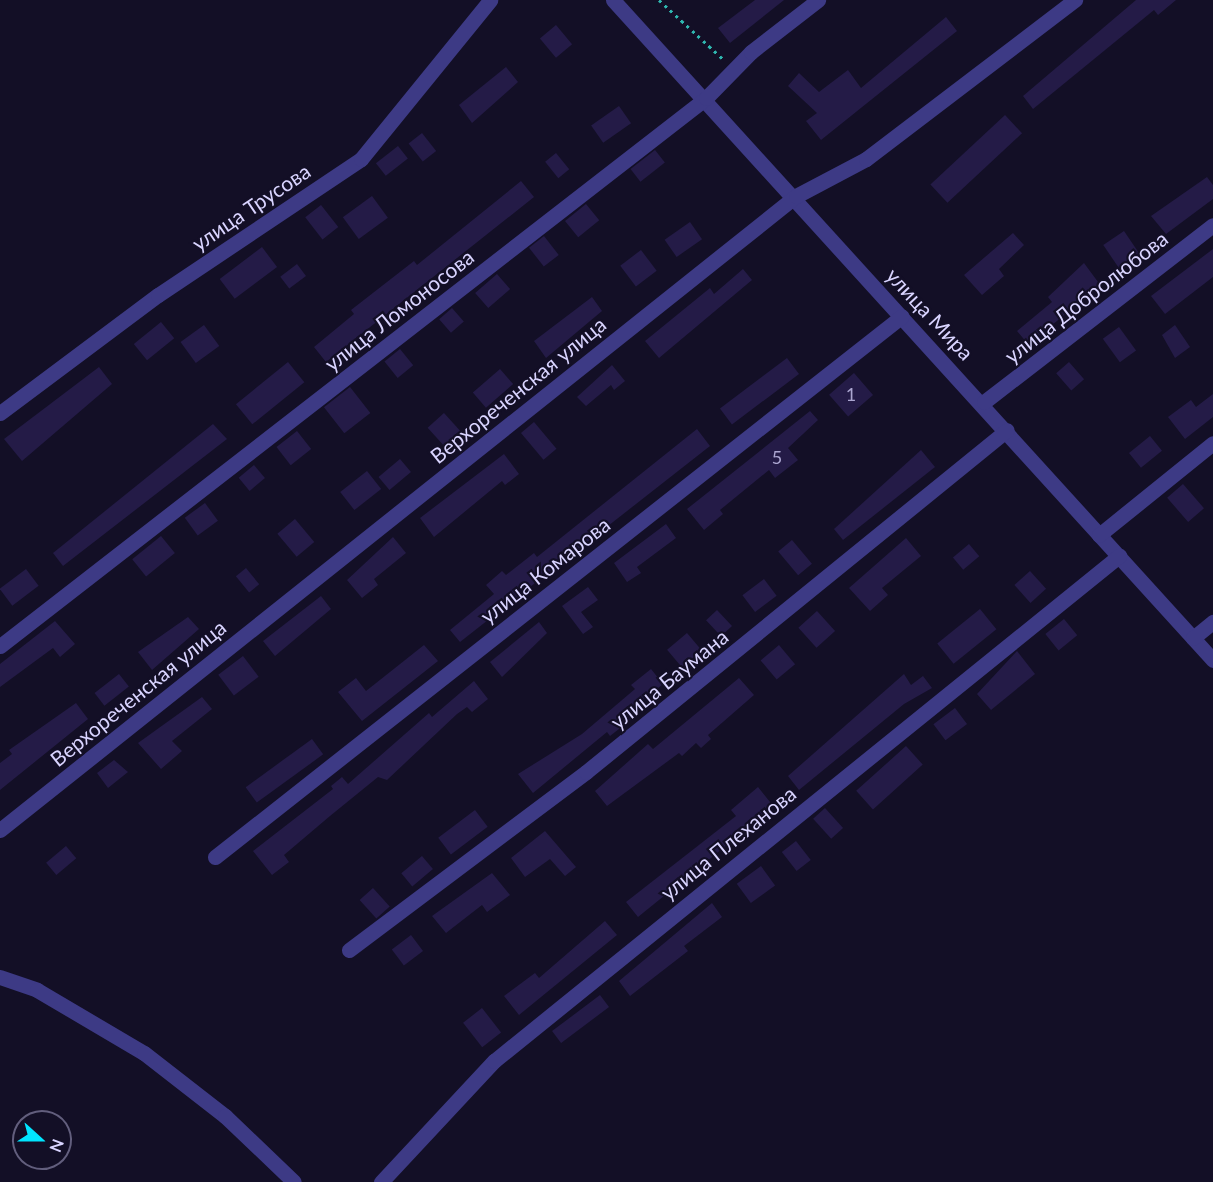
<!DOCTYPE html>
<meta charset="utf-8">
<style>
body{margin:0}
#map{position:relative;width:1213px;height:1182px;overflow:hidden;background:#130f26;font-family:Lato,sans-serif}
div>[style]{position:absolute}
.building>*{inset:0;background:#241b47;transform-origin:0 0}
.path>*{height:3px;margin-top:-1.5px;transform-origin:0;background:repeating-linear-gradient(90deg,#2fb8b0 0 3px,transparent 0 7.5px)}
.minor>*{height:15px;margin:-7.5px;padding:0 7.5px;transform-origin:7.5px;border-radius:7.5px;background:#3d3a85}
span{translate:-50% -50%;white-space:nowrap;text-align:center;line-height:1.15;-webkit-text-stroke:4.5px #130f26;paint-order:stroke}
.number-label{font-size:18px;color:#aca6d1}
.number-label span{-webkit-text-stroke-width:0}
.street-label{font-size:21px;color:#d9d4ff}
.north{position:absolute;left:12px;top:1110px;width:60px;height:60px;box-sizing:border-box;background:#130f26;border:2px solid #625e7d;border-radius:50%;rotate:111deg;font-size:16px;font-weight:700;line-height:24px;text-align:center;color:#d9d4ff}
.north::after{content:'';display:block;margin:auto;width:21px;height:27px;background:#00e5ff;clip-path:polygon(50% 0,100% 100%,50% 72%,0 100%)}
</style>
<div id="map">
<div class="building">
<div style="clip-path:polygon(755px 0,784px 0,730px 43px,718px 28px)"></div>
<div style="clip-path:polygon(1136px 0,1176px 0,1158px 15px,1154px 10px,1033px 109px,1023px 96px)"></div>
<div style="clip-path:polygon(946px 17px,957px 31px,821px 140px,806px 121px,817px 113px,788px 86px,799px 73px,819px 92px,848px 70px,861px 88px)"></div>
<div style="left:556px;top:25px;width:25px;height:21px;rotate:50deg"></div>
<div style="clip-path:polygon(506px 67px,518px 82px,472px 123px,459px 105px)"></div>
<div style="left:619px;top:106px;width:21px;height:34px;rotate:55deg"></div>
<div style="left:1005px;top:115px;width:25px;height:102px;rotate:47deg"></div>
<div style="left:422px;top:133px;width:23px;height:17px;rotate:52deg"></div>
<div style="left:398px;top:146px;width:16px;height:28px;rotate:52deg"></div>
<div style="left:655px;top:150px;width:16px;height:31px;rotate:52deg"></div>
<div style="left:556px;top:153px;width:21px;height:14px;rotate:51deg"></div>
<div style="clip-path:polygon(1207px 177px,1213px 185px,1213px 199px,1166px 234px,1151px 216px)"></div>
<div style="clip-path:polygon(521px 181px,534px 197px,326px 362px,314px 347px,354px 314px,351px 310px,414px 261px,417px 265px)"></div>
<div style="left:372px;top:196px;width:27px;height:36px;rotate:54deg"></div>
<div style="left:586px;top:204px;width:21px;height:27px;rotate:51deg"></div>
<div style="left:321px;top:205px;width:28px;height:20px;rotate:52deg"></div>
<div style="left:690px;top:222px;width:21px;height:31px;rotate:55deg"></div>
<div style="left:1124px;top:231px;width:30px;height:25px;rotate:56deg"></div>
<div style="clip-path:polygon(1013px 233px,1024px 245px,999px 269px,1004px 276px,982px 295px,964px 275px)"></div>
<div style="left:544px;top:236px;width:24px;height:19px;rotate:52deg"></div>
<div style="left:262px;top:247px;width:25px;height:53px;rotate:53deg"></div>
<div style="clip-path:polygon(1213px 249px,1213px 277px,1165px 314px,1151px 296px)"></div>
<div style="left:641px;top:250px;width:26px;height:26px;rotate:53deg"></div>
<div style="clip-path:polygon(1084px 263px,1101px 286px,1028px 344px,1017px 331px,1052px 302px,1048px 297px)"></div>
<div style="left:297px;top:264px;width:15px;height:21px;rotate:53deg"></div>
<div style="clip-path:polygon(743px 269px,752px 280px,659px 358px,645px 341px,710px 288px,714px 294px)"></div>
<div style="left:497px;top:274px;width:20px;height:29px;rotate:49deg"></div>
<div style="clip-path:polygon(592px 297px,602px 311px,546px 358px,534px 341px)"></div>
<div style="left:452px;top:308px;width:18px;height:17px;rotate:49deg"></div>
<div style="left:161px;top:322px;width:21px;height:35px;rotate:51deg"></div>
<div style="left:204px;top:325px;width:26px;height:29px;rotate:54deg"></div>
<div style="clip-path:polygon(1175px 325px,1190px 347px,1175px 358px,1162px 335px)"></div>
<div style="left:1119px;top:327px;width:29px;height:20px;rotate:54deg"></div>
<div style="left:400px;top:349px;width:21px;height:20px;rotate:51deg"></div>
<div style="left:787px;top:358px;width:20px;height:84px;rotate:53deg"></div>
<div style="left:288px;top:362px;width:26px;height:67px;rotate:51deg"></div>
<div style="left:1069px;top:362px;width:23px;height:17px;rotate:49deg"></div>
<div style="clip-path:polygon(612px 365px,625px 381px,614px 390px,611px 385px,586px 406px,577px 397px)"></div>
<div style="clip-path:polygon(99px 367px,112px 384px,22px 461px,4px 439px)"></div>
<div style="left:500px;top:369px;width:20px;height:36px;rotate:49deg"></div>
<div style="left:854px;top:373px;width:29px;height:33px;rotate:49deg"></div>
<div style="left:350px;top:387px;width:33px;height:33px;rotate:52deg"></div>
<div style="clip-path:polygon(1213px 394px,1213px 417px,1185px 439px,1168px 417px,1191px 400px,1196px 407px)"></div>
<div style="clip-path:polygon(810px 411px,818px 420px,788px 448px,798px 460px,775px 478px,769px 470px,720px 510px,723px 514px,704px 530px,687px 509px)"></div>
<div style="left:444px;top:413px;width:24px;height:22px;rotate:48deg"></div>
<div style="left:534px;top:422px;width:35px;height:17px;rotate:50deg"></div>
<div style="clip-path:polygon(213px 424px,227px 439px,63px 566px,53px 553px)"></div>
<div style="clip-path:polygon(697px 429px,710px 446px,460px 642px,450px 630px,494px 594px,486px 585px,502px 571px,506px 575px,534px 553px,537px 557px)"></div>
<div style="left:297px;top:431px;width:23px;height:26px;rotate:52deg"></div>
<div style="left:1150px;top:436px;width:19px;height:27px;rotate:51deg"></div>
<div style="clip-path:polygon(921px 450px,935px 467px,843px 540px,834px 529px)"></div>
<div style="clip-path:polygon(504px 454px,519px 474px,505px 485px,502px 481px,434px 537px,420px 518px)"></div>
<div style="left:400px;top:459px;width:17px;height:28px;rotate:50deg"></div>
<div style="left:254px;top:465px;width:17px;height:20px;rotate:50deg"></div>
<div style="left:367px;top:471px;width:23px;height:34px;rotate:52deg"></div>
<div style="left:1183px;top:484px;width:32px;height:21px;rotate:49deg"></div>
<div style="left:205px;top:503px;width:22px;height:25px;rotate:54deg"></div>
<div style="left:295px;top:519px;width:30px;height:23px;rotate:50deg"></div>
<div style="clip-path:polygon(666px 524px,676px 538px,637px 567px,641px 573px,627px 582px,614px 563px)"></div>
<div style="left:161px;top:536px;width:22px;height:37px;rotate:51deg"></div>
<div style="clip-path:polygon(393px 537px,406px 553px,374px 579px,378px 585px,362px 598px,347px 580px)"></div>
<div style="clip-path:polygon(906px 538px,921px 556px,882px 588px,888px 595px,870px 611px,849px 588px)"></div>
<div style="left:792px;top:540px;width:31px;height:18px;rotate:50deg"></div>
<div style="left:969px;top:544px;width:16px;height:21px;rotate:50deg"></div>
<div style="left:246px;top:568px;width:21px;height:13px;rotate:51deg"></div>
<div style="left:26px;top:569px;width:21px;height:33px;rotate:53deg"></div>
<div style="left:1030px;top:571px;width:24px;height:21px;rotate:48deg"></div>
<div style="left:764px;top:579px;width:21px;height:27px;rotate:53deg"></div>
<div style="clip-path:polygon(588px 587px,598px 600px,581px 612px,593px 627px,583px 634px,562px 606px)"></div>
<div style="clip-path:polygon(321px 596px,331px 609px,275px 656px,263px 641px)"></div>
<div style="left:980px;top:609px;width:26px;height:55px;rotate:51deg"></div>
<div style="left:717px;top:610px;width:22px;height:15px;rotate:47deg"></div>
<div style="left:817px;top:611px;width:27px;height:25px;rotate:48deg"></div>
<div style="clip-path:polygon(188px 617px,199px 629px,152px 670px,138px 652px)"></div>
<div style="left:1064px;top:619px;width:21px;height:24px;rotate:51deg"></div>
<div style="clip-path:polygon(55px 621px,75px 644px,60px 657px,53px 648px,0 687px,0 664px)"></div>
<div style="clip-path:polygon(539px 622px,547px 633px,502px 677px,490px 662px)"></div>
<div style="left:687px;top:633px;width:23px;height:26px;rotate:50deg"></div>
<div style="clip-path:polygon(424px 645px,438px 661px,362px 721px,338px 692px,356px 678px,366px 691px)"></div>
<div style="left:779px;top:645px;width:25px;height:24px;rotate:50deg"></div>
<div style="clip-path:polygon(1017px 651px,1035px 674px,991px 710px,977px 694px)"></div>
<div style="left:243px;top:656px;width:26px;height:31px;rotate:53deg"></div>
<div style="clip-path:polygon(651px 669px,663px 684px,629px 712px,633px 718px,610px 736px,607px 732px,533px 793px,518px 774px,582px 734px,635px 689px,631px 685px)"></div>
<div style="left:119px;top:674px;width:16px;height:31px;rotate:52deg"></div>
<div style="clip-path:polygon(904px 674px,911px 685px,923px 676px,932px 688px,904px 704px,799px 790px,788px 776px)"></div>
<div style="clip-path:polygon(739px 678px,754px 695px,708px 735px,711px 739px,701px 748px,696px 743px,682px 756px,679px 753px,607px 806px,595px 791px,648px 744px,653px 749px)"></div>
<div style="clip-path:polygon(474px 681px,488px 699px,472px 712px,467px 707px,457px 714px,387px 780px,378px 777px,330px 816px,284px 855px,289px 862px,272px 875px,253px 851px,333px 789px,331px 786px,342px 777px,348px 784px,429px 713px,432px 717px)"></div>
<div style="clip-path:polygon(202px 697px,212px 709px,172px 741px,182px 751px,161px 769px,138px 743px)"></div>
<div style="clip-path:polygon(76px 703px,88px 719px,0 790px,0 763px,12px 754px,9px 750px)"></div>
<div style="left:955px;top:708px;width:20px;height:27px;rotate:53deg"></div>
<div style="left:312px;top:739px;width:19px;height:82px;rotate:54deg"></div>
<div style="left:906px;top:746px;width:25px;height:67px;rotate:48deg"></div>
<div style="clip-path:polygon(114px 760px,128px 772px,108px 788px,97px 773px)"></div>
<div style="clip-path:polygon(758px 787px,774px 807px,638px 917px,626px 902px,736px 816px,731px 810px)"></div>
<div style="left:825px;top:808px;width:27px;height:16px;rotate:48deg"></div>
<div style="left:475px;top:810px;width:21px;height:46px;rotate:53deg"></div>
<div style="clip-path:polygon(545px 831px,576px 867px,565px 876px,550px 859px,525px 877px,511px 858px)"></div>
<div style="left:796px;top:841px;width:24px;height:18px;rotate:52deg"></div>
<div style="left:66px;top:846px;width:16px;height:26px;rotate:50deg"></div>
<div style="left:422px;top:856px;width:17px;height:27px;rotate:50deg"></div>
<div style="left:761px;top:866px;width:24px;height:30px;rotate:54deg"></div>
<div style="clip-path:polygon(492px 873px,510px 895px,487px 912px,482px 905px,446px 933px,432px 916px)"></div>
<div style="left:373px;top:888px;width:25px;height:18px;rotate:48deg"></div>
<div style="clip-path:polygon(712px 903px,722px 917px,684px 946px,688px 951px,630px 996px,619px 981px)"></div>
<div style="clip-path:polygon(605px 921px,617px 935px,519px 1015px,504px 996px,535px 973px,539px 978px)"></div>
<div style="left:411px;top:935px;width:20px;height:24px;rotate:53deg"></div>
<div style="left:600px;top:995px;width:15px;height:60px;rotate:53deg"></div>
<div style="left:482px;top:1008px;width:31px;height:24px;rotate:52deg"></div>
</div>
<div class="path">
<div style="left:659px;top:0;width:88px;rotate:42.7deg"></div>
</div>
<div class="minor">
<div style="left:613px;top:0;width:892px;rotate:47.73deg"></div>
<div style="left:984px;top:402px;width:289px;rotate:-37.7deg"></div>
<div style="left:0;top:413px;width:197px;rotate:-36.8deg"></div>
<div style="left:158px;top:295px;width:244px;rotate:-33.8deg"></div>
<div style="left:361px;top:159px;width:205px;rotate:-50.9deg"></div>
<div style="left:1099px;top:535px;width:146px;rotate:-38.9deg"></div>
<div style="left:1193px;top:638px;width:26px;rotate:-39deg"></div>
<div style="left:0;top:646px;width:894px;rotate:-37.82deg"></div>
<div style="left:706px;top:98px;width:64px;rotate:-45.6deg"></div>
<div style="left:751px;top:52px;width:85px;rotate:-37.8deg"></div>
<div style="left:0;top:830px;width:1018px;rotate:-38.54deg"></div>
<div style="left:796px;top:196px;width:79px;rotate:-27.9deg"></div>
<div style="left:866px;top:159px;width:263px;rotate:-37.3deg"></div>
<div style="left:215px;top:857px;width:874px;rotate:-38.22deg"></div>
<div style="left:349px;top:950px;width:296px;rotate:-36.9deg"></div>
<div style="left:586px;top:772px;width:542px;rotate:-39.09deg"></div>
<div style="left:0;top:977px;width:39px;rotate:19deg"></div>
<div style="left:37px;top:990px;width:124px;rotate:30.5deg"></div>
<div style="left:144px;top:1053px;width:103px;rotate:37.9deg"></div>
<div style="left:225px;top:1116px;width:95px;rotate:43.7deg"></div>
<div style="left:381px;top:1182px;width:166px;rotate:-47deg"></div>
<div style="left:494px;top:1061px;width:804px;rotate:-38.94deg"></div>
</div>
<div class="number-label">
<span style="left:851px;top:394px">1</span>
<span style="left:777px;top:457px">5</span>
</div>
<div class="street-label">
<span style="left:251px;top:207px;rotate:-34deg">улица Трусова</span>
<span style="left:1086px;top:297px;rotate:-38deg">улица Добролюбова</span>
<span style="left:399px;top:310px;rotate:-38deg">улица Ломоносова</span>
<span style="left:930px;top:314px;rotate:47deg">улица Мира</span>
<span style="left:518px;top:390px;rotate:-39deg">Верхореченская улица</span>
<span style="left:545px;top:570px;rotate:-38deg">улица Комарова</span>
<span style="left:669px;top:679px;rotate:-39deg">улица Баумана</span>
<span style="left:138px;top:693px;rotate:-39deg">Верхореченская улица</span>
<span style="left:728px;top:843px;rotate:-39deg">улица Плеханова</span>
</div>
<div class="north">N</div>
</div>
